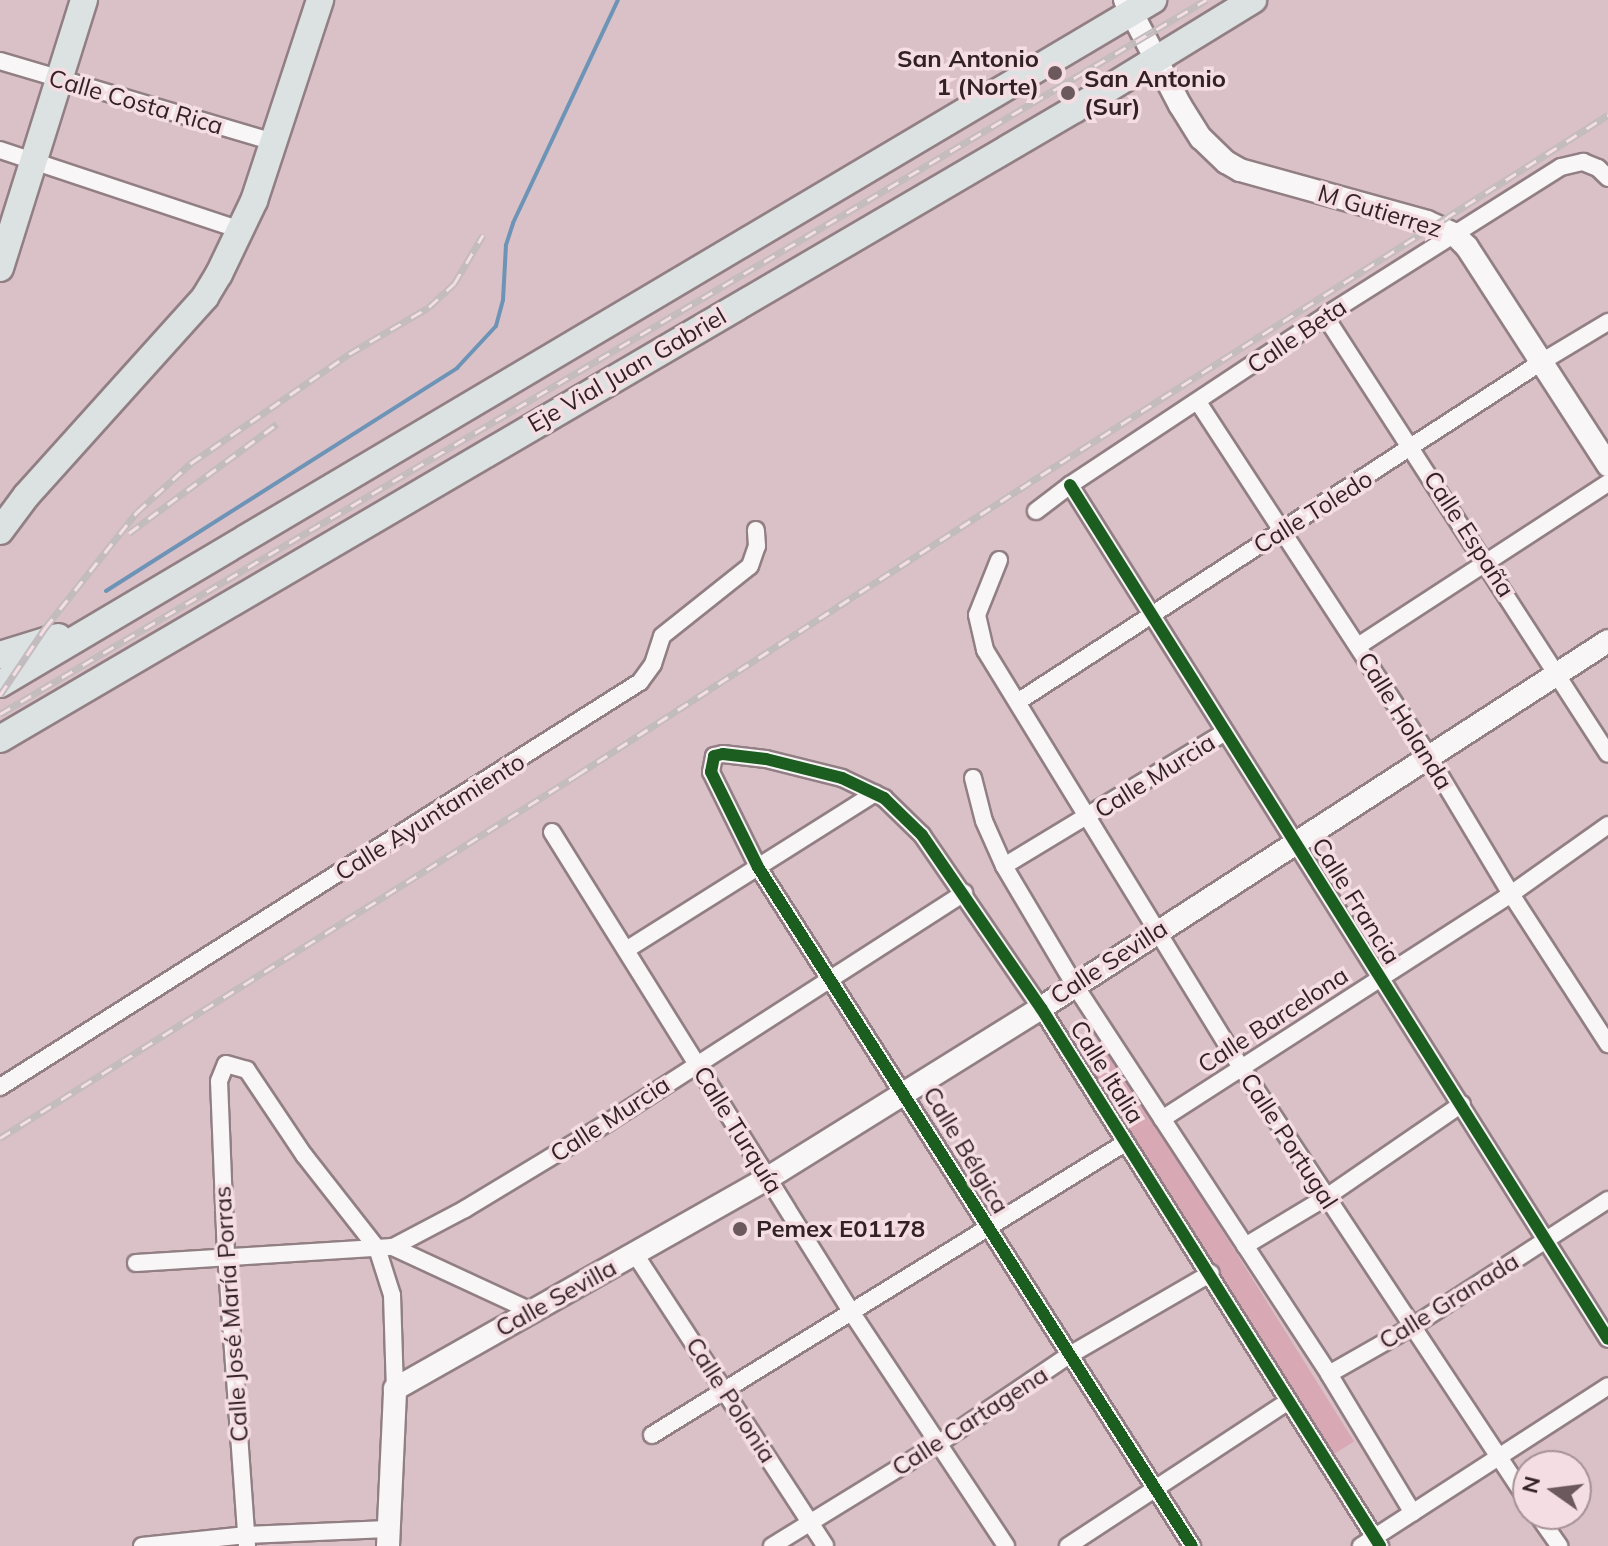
<!DOCTYPE html>
<meta charset="utf-8">
<style>
body{margin:0}
#map{position:relative;width:1608px;height:1546px;overflow:hidden;background:#d9c1c7;font-family:Mulish,sans-serif}
div>[style]{position:absolute}
.green>*{inset:0;background:#d8a8b5;transform-origin:0 0}
.stream>*{height:4px;margin:-2px;padding:0 2px;transform-origin:2px;border-radius:2px;background:#6d94b6}
.roads{filter:drop-shadow(2px 0 #917f84) drop-shadow(-2px 0 #917f84) drop-shadow(0 2px #917f84) drop-shadow(0 -2px #917f84)}
.street>*{height:16px;margin:-8px;padding:0 8px;transform-origin:8px;border-radius:8px;background:#f9f6f7}
.secondary>*{height:22px;margin:-11px;padding:0 11px;transform-origin:11px;border-radius:11px;background:#f9f6f7}
.primary>*{height:26px;margin:-13px;padding:0 13px;transform-origin:13px;border-radius:13px;background:#dce1e1}
.rail>*{height:7px;margin-top:-3.5px;transform-origin:0;background:repeating-linear-gradient(90deg,#f5dee3 0 12px,#c3bcbe 0 24px);box-sizing:border-box;border-block:2px solid #c3bcbe}
.cycleway>*{height:12px;margin:-6px;padding:0 6px;transform-origin:6px;border-radius:6px;background:#1b5e20}
.dots>*{width:22px;height:22px;translate:-50% -50%;box-sizing:border-box;border:4px solid #f5dee3;border-radius:50%}
span{translate:-50% -50%;white-space:nowrap;text-align:center;line-height:1.15;-webkit-text-stroke:7px #f5dee3;paint-order:stroke}
.poi-label{font-size:24px;color:#322125;font-weight:700}
.right{translate:-100% -50%;text-align:right}
.left{translate:0 -50%;text-align:left}
.street-label{font-size:24px;color:#322125}
.north{position:absolute;left:1512px;top:1450px;width:80px;height:80px;box-sizing:border-box;background:#f5dee3;border:2px solid #a79297;border-radius:50%;rotate:284deg;font-size:22px;font-weight:700;line-height:32px;text-align:center;color:#322125}
.north::after{content:'';display:block;margin:auto;width:28px;height:36px;background:#6c595e;clip-path:polygon(50% 0,100% 100%,50% 72%,0 100%)}
</style>
<div id="map">
<div class="green">
<div style="left:1105px;top:1043px;width:470px;height:25px;rotate:58deg"></div>
</div>
<div class="stream">
<div style="left:106px;top:591px;width:416px;rotate:-32.4deg"></div>
<div style="left:457px;top:368px;width:57px;rotate:-47.1deg"></div>
<div style="left:496px;top:326px;width:27px;rotate:-75deg"></div>
<div style="left:503px;top:300px;width:55px;rotate:-86.9deg"></div>
<div style="left:506px;top:245px;width:23px;rotate:-72deg"></div>
<div style="left:513px;top:223px;width:246px;rotate:-64.8deg"></div>
</div>
<div class="roads">
<div class="street">
<div style="left:0;top:61px;width:285px;rotate:16.5deg"></div>
<div style="left:0;top:150px;width:253px;rotate:18.4deg"></div>
<div style="left:1325px;top:316px;width:521px;rotate:57.13deg"></div>
<div style="left:1198px;top:402px;width:424px;rotate:56.9deg"></div>
<div style="left:1429px;top:757px;width:160px;rotate:59.1deg"></div>
<div style="left:1511px;top:894px;width:179px;rotate:57.1deg"></div>
<div style="left:1070px;top:485px;width:1009px;rotate:57.79deg"></div>
<div style="left:1036px;top:511px;width:43px;rotate:-37.4deg"></div>
<div style="left:1070px;top:485px;width:306px;rotate:-33.5deg"></div>
<div style="left:1325px;top:316px;width:279px;rotate:-32.3deg"></div>
<div style="left:1561px;top:167px;width:23px;rotate:-13deg"></div>
<div style="left:1583px;top:162px;width:16px;rotate:22deg"></div>
<div style="left:1598px;top:168px;width:14px;rotate:45deg"></div>
<div style="left:999px;top:560px;width:59px;rotate:111.8deg"></div>
<div style="left:977px;top:615px;width:36px;rotate:77deg"></div>
<div style="left:985px;top:650px;width:489px;rotate:58.5deg"></div>
<div style="left:1241px;top:1067px;width:520px;rotate:56.52deg"></div>
<div style="left:1358px;top:646px;width:298px;rotate:-33.1deg"></div>
<div style="left:1019px;top:701px;width:625px;rotate:-32.98deg"></div>
<div style="left:1543px;top:361px;width:76px;rotate:-31deg"></div>
<div style="left:973px;top:778px;width:44px;rotate:75.7deg"></div>
<div style="left:984px;top:821px;width:49px;rotate:66deg"></div>
<div style="left:1004px;top:866px;width:137px;rotate:59.3deg"></div>
<div style="left:1074px;top:984px;width:466px;rotate:56.8deg"></div>
<div style="left:1329px;top:1374px;width:162px;rotate:58.9deg"></div>
<div style="left:552px;top:832px;width:567px;rotate:58.05deg"></div>
<div style="left:852px;top:1313px;width:279px;rotate:56.5deg"></div>
<div style="left:1004px;top:866px;width:257px;rotate:-31.2deg"></div>
<div style="left:626px;top:950px;width:294px;rotate:-32.2deg"></div>
<div style="left:0;top:1087px;width:757px;rotate:-32.33deg"></div>
<div style="left:640px;top:682px;width:22px;rotate:-54deg"></div>
<div style="left:653px;top:664px;width:29px;rotate:-72deg"></div>
<div style="left:662px;top:636px;width:112px;rotate:-38.5deg"></div>
<div style="left:750px;top:566px;width:21px;rotate:-71deg"></div>
<div style="left:757px;top:546px;width:16px;rotate:-94deg"></div>
<div style="left:1162px;top:1119px;width:415px;rotate:-32.8deg"></div>
<div style="left:1511px;top:894px;width:119px;rotate:-35.4deg"></div>
<div style="left:1245px;top:1246px;width:93px;rotate:-31deg"></div>
<div style="left:1325px;top:1198px;width:166px;rotate:-34.5deg"></div>
<div style="left:393px;top:1247px;width:152px;rotate:24.9deg"></div>
<div style="left:635px;top:1254px;width:348px;rotate:56.9deg"></div>
<div style="left:136px;top:1263px;width:257px;rotate:-3.6deg"></div>
<div style="left:393px;top:1247px;width:81px;rotate:-27.8deg"></div>
<div style="left:465px;top:1209px;width:166px;rotate:-31.2deg"></div>
<div style="left:607px;top:1123px;width:425px;rotate:-32.8deg"></div>
<div style="left:1329px;top:1374px;width:97px;rotate:-29.7deg"></div>
<div style="left:1413px;top:1326px;width:232px;rotate:-32.9deg"></div>
<div style="left:652px;top:1435px;width:556px;rotate:-31.69deg"></div>
<div style="left:1537px;top:1514px;width:39px;rotate:55deg"></div>
<div style="left:142px;top:1546px;width:105px;rotate:-6deg"></div>
<div style="left:246px;top:1535px;width:142px;rotate:-2.4deg"></div>
<div style="left:247px;top:1546px;width:292px;rotate:-94.1deg"></div>
<div style="left:226px;top:1255px;width:174px;rotate:-92.3deg"></div>
<div style="left:219px;top:1081px;width:18px;rotate:-68deg"></div>
<div style="left:226px;top:1064px;width:22px;rotate:16deg"></div>
<div style="left:247px;top:1070px;width:102px;rotate:56.2deg"></div>
<div style="left:304px;top:1155px;width:118px;rotate:51.9deg"></div>
<div style="left:377px;top:1248px;width:49px;rotate:72.3deg"></div>
<div style="left:392px;top:1295px;width:94px;rotate:88.2deg"></div>
<div style="left:772px;top:1546px;width:195px;rotate:-31.6deg"></div>
<div style="left:938px;top:1444px;width:157px;rotate:-34.1deg"></div>
<div style="left:1068px;top:1356px;width:165px;rotate:-30.1deg"></div>
<div style="left:1068px;top:1546px;width:264px;rotate:-33.3deg"></div>
<div style="left:1192px;top:1546px;width:806px;rotate:-122.59deg"></div>
<div style="left:758px;top:867px;width:106px;rotate:-116.3deg"></div>
<div style="left:711px;top:772px;width:16px;rotate:-79deg"></div>
<div style="left:714px;top:756px;width:9px;rotate:-13deg"></div>
<div style="left:723px;top:754px;width:43px;rotate:6.6deg"></div>
<div style="left:766px;top:759px;width:78px;rotate:14deg"></div>
<div style="left:842px;top:778px;width:47px;rotate:25.5deg"></div>
<div style="left:884px;top:798px;width:53px;rotate:44.2deg"></div>
<div style="left:922px;top:835px;width:210px;rotate:55.5deg"></div>
<div style="left:1041px;top:1008px;width:636px;rotate:57.78deg"></div>
<div style="left:1361px;top:1546px;width:294px;rotate:-32.9deg"></div>
</div>
<div class="secondary">
<div style="left:1125px;top:0;width:119px;rotate:62.4deg"></div>
<div style="left:1180px;top:105px;width:39px;rotate:58deg"></div>
<div style="left:1201px;top:138px;width:35px;rotate:44deg"></div>
<div style="left:1226px;top:162px;width:16px;rotate:30deg"></div>
<div style="left:1240px;top:170px;width:194px;rotate:15.5deg"></div>
<div style="left:1427px;top:222px;width:30px;rotate:24deg"></div>
<div style="left:1454px;top:234px;width:18px;rotate:45deg"></div>
<div style="left:1467px;top:247px;width:260px;rotate:57.1deg"></div>
<div style="left:388px;top:1546px;width:157px;rotate:-87.4deg"></div>
<div style="left:395px;top:1389px;width:429px;rotate:-29.5deg"></div>
<div style="left:768px;top:1178px;width:322px;rotate:-31.9deg"></div>
<div style="left:1041px;top:1008px;width:675px;rotate:-32.91deg"></div>
</div>
<div class="primary">
<div style="left:0;top:268px;width:281px;rotate:-72.6deg"></div>
<div style="left:0;top:531px;width:44px;rotate:-53.4deg"></div>
<div style="left:26px;top:496px;width:268px;rotate:-48deg"></div>
<div style="left:205px;top:297px;width:27px;rotate:-59deg"></div>
<div style="left:219px;top:274px;width:81px;rotate:-64.4deg"></div>
<div style="left:254px;top:201px;width:212px;rotate:-71.8deg"></div>
<div style="left:0;top:655px;width:61px;rotate:-17.2deg"></div>
<div style="left:0;top:684px;width:1341px;rotate:-30.68deg"></div>
<div style="left:0;top:739px;width:1246px;rotate:-30.37deg"></div>
<div style="left:1075px;top:109px;width:209px;rotate:-31.5deg"></div>
</div>
</div>
<div class="rail">
<div style="left:129px;top:533px;width:184px;rotate:-36.4deg"></div>
<div style="left:0;top:695px;width:81px;rotate:-56.1deg"></div>
<div style="left:45px;top:628px;width:148px;rotate:-51.6deg"></div>
<div style="left:137px;top:512px;width:73px;rotate:-42.2deg"></div>
<div style="left:191px;top:463px;width:192px;rotate:-34.6deg"></div>
<div style="left:349px;top:354px;width:93px;rotate:-30.4deg"></div>
<div style="left:429px;top:307px;width:34px;rotate:-43deg"></div>
<div style="left:454px;top:284px;width:57px;rotate:-59.4deg"></div>
<div style="left:0;top:714px;width:1402px;rotate:-30.63deg"></div>
<div style="left:0;top:1138px;width:682px;rotate:-32.17deg"></div>
<div style="left:577px;top:775px;width:575px;rotate:-32.86deg"></div>
<div style="left:1060px;top:463px;width:649px;rotate:-32.42deg"></div>
</div>
<div class="cycleway">
<div style="left:1070px;top:485px;width:1009px;rotate:57.79deg"></div>
<div style="left:1192px;top:1546px;width:806px;rotate:-122.59deg"></div>
<div style="left:758px;top:867px;width:106px;rotate:-116.3deg"></div>
<div style="left:711px;top:772px;width:16px;rotate:-79deg"></div>
<div style="left:714px;top:756px;width:9px;rotate:-13deg"></div>
<div style="left:723px;top:754px;width:43px;rotate:6.6deg"></div>
<div style="left:766px;top:759px;width:78px;rotate:14deg"></div>
<div style="left:842px;top:778px;width:47px;rotate:25.5deg"></div>
<div style="left:884px;top:798px;width:53px;rotate:44.2deg"></div>
<div style="left:922px;top:835px;width:210px;rotate:55.5deg"></div>
<div style="left:1041px;top:1008px;width:636px;rotate:57.78deg"></div>
</div>
<div class="dots">
<div style="left:1055px;top:73px;background:#6c595e"></div>
<div style="left:1068px;top:93px;background:#6c595e"></div>
<div style="left:740px;top:1229px;background:#6c595e"></div>
</div>
<div class="poi-label">
<span class="right" style="left:1039px;top:73px">San Antonio<br>1 (Norte)</span>
<span class="left" style="left:1084px;top:93px">San Antonio<br>(Sur)</span>
<span class="left" style="left:756px;top:1229px">Pemex E01178</span>
</div>
<div class="street-label">
<span style="left:136px;top:102px;rotate:16deg">Calle Costa Rica</span>
<span style="left:1380px;top:211px;rotate:17deg">M Gutierrez</span>
<span style="left:1297px;top:336px;rotate:-34deg">Calle Beta</span>
<span style="left:627px;top:370px;rotate:-30deg">Eje Vial Juan Gabriel</span>
<span style="left:1313px;top:512px;rotate:-32deg">Calle Toledo</span>
<span style="left:1469px;top:534px;rotate:57deg">Calle España</span>
<span style="left:1405px;top:721px;rotate:58deg">Calle Holanda</span>
<span style="left:1155px;top:776px;rotate:-32deg">Calle Murcia</span>
<span style="left:430px;top:817px;rotate:-32deg">Calle Ayuntamiento</span>
<span style="left:1356px;top:901px;rotate:58deg">Calle Francia</span>
<span style="left:1109px;top:962px;rotate:-33deg">Calle Sevilla</span>
<span style="left:1273px;top:1020px;rotate:-33deg">Calle Barcelona</span>
<span style="left:1107px;top:1072px;rotate:58deg">Calle Italia</span>
<span style="left:610px;top:1119px;rotate:-33deg">Calle Murcia</span>
<span style="left:738px;top:1130px;rotate:58deg">Calle Turquía</span>
<span style="left:1289px;top:1141px;rotate:57deg">Calle Portugal</span>
<span style="left:966px;top:1150px;rotate:59deg">Calle Bélgica</span>
<span style="left:556px;top:1298px;rotate:-29deg">Calle Sevilla</span>
<span style="left:1449px;top:1301px;rotate:-32deg">Calle Granada</span>
<span style="left:231px;top:1314px;rotate:-94deg">Calle José María Porras</span>
<span style="left:731px;top:1400px;rotate:57deg">Calle Polonia</span>
<span style="left:970px;top:1421px;rotate:-33deg">Calle Cartagena</span>
</div>
<div class="north">N</div>
</div>
